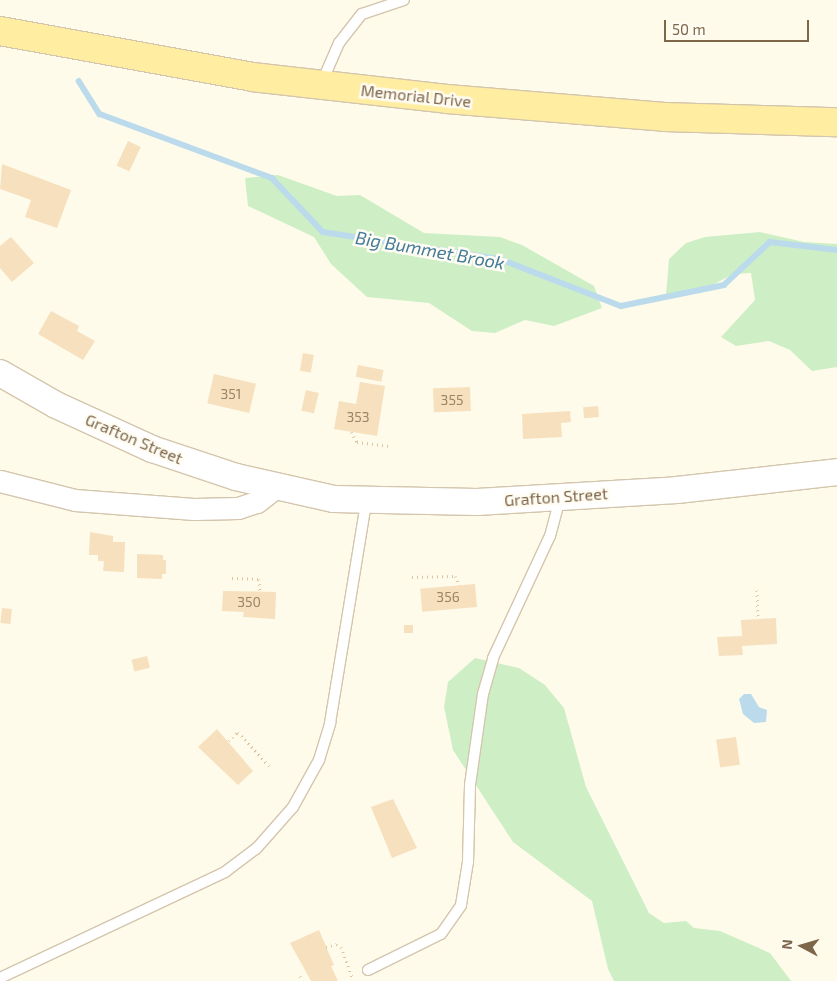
<!DOCTYPE html>
<style>
body{margin:0}
#map{position:relative;width:837px;height:981px;overflow:hidden;background:#fffbea;font-family:"Exo 2",sans-serif}
div>[style]{position:absolute}
.green>*{inset:0;background:#ceefc5}
.water>*{inset:0;background:#bbdbec}
.stream>*{height:5.5px;margin:-2.75px;padding:0 2.75px;transform-origin:2.75px;border-radius:2.75px;background:#bbdbec}
.building>*{inset:0;background:#f7e0be;transform-origin:0 0}
.path>*{height:3px;margin-top:-1.5px;transform-origin:0;background:repeating-linear-gradient(90deg,#dec4a0 0 1px,transparent 0 5px)}
.roads{filter:drop-shadow(1px 0 #d4c5ad) drop-shadow(-1px 0 #d4c5ad) drop-shadow(0 1px #d4c5ad) drop-shadow(0 -1px #d4c5ad)}
.service>*{height:10px;margin:-5px;padding:0 5px;transform-origin:5px;border-radius:5px;background:#fff}
.minor>*{height:21px;margin:-10.5px;padding:0 10.5px;transform-origin:10.5px;border-radius:10.5px;background:#fff}
.tertiary>*{height:26px;margin:-13px;padding:0 13px;transform-origin:13px;border-radius:13px;background:#fff}
.primary>*{height:28px;margin:-14px;padding:0 14px;transform-origin:14px;border-radius:14px;background:#ffeea1}
span{translate:-50% -50%;white-space:nowrap;text-align:center;line-height:1.15;-webkit-text-stroke:5px #fffcf3;paint-order:stroke}
.number-label{font-size:14px;color:#9c8466}
.number-label span{-webkit-text-stroke-width:0}
.street-label{font-size:16px;color:#7e6649}
.water-label{font-size:18px;color:#427b9c;font-style:italic}
.north{position:absolute;left:777px;top:921px;width:50px;height:50px;-webkit-text-stroke:4px #fffcf3;paint-order:stroke;rotate:276deg;font-size:14px;font-weight:700;line-height:20px;text-align:center;color:#7e6649}
.north::after{content:'';display:block;margin:auto;width:18px;height:22px;background:#7e6649;clip-path:polygon(50% 0,100% 100%,50% 72%,0 100%)}
.scale{position:absolute;left:664px;top:20px;width:145px;height:22px;box-sizing:border-box;border:2px solid #7e6649;border-top:0;padding-left:6px;font-size:15px;line-height:18px;white-space:nowrap;color:#7e6649;-webkit-text-stroke:4px #fffcf3;paint-order:stroke}
</style>
<div id="map">
<div class="green">
<div style="clip-path:polygon(278px 175px,337px 196px,360px 195px,424px 233px,500px 237px,522px 245px,594px 286px,602px 308px,554px 326px,525px 320px,495px 333px,472px 331px,429px 303px,367px 297px,331px 264px,314px 237px,248px 206px,245px 178px)"></div>
<div style="clip-path:polygon(760px 232px,804px 242px,837px 244px,837px 367px,812px 371px,790px 350px,769px 341px,736px 346px,721px 337px,755px 300px,751px 273px,733px 274px,700px 292px,666px 295px,669px 259px,686px 243px,705px 237px)"></div>
<div style="clip-path:polygon(475px 658px,519px 668px,545px 685px,564px 708px,586px 787px,649px 913px,664px 923px,686px 921px,694px 928px,720px 931px,770px 953px,791px 981px,614px 981px,608px 969px,592px 901px,513px 842px,453px 750px,444px 707px,448px 682px)"></div>
</div>
<div class="water">
<div style="clip-path:polygon(744px 694px,751px 694px,759px 707px,767px 710px,766px 722px,754px 723px,743px 714px,739px 699px)"></div>
</div>
<div class="stream">
<div style="left:79px;top:81px;width:39px;rotate:58deg"></div>
<div style="left:100px;top:114px;width:184px;rotate:20.4deg"></div>
<div style="left:272px;top:178px;width:74px;rotate:46.6deg"></div>
<div style="left:323px;top:232px;width:179px;rotate:8.7deg"></div>
<div style="left:500px;top:259px;width:130px;rotate:21.2deg"></div>
<div style="left:621px;top:306px;width:105px;rotate:-11.5deg"></div>
<div style="left:724px;top:285px;width:63px;rotate:-43.1deg"></div>
<div style="left:770px;top:242px;width:67px;rotate:6.8deg"></div>
</div>
<div class="building">
<div style="left:128px;top:141px;width:14px;height:27px;rotate:25deg"></div>
<div style="clip-path:polygon(2px 164px,71px 190px,57px 228px,25px 217px,31px 200px,0 189px)"></div>
<div style="clip-path:polygon(11px 237px,34px 263px,12px 282px,0 268px,0 246px)"></div>
<div style="clip-path:polygon(51px 311px,79px 326px,77px 331px,95px 341px,83px 360px,38px 334px)"></div>
<div style="left:303px;top:353px;width:11px;height:18px;rotate:10deg"></div>
<div style="left:358px;top:365px;width:26px;height:12px;rotate:11deg"></div>
<div style="left:214px;top:374px;width:43px;height:30px;rotate:13deg"></div>
<div style="clip-path:polygon(360px 382px,385px 386px,377px 436px,334px 429px,339px 401px,356px 404px)"></div>
<div style="left:470px;top:387px;width:24px;height:37px;rotate:88deg"></div>
<div style="left:306px;top:390px;width:13px;height:21px;rotate:13deg"></div>
<div style="left:598px;top:406px;width:11px;height:15px;rotate:85deg"></div>
<div style="clip-path:polygon(570px 411px,571px 422px,561px 423px,562px 437px,523px 439px,522px 414px)"></div>
<div style="clip-path:polygon(90px 532px,113px 536px,113px 542px,125px 542px,124px 572px,103px 571px,104px 561px,98px 561px,98px 555px,89px 555px)"></div>
<div style="clip-path:polygon(137px 554px,163px 555px,163px 560px,166px 560px,166px 574px,162px 574px,162px 579px,137px 578px)"></div>
<div style="left:475px;top:584px;width:23px;height:55px;rotate:85deg"></div>
<div style="clip-path:polygon(223px 591px,276px 592px,275px 619px,243px 617px,244px 612px,222px 611px)"></div>
<div style="left:2px;top:608px;width:10px;height:15px;rotate:6deg"></div>
<div style="clip-path:polygon(776px 618px,777px 644px,742px 646px,743px 655px,719px 656px,717px 637px,742px 636px,741px 620px)"></div>
<div style="left:404px;top:625px;width:9px;height:8px"></div>
<div style="left:147px;top:656px;width:12px;height:16px;rotate:76deg"></div>
<div style="clip-path:polygon(217px 729px,253px 771px,238px 785px,198px 747px)"></div>
<div style="left:736px;top:737px;width:28px;height:20px;rotate:82deg"></div>
<div style="clip-path:polygon(393px 799px,417px 848px,392px 858px,371px 807px)"></div>
<div style="clip-path:polygon(319px 930px,334px 965px,331px 966px,338px 981px,311px 981px,290px 943px)"></div>
</div>
<div class="path">
<div style="left:351px;top:432px;width:12px;rotate:59deg"></div>
<div style="left:357px;top:442px;width:35px;rotate:7deg"></div>
<div style="left:412px;top:577px;width:43px;rotate:-1.3deg"></div>
<div style="left:455px;top:576px;width:10px;rotate:66deg"></div>
<div style="left:232px;top:578px;width:27px;rotate:2deg"></div>
<div style="left:259px;top:579px;width:13px;rotate:86deg"></div>
<div style="left:757px;top:590px;width:29px;rotate:88deg"></div>
<div style="left:229px;top:741px;width:13px;rotate:-45deg"></div>
<div style="left:238px;top:732px;width:49px;rotate:47.5deg"></div>
<div style="left:326px;top:947px;width:11px;rotate:-15deg"></div>
<div style="left:337px;top:944px;width:5px;rotate:37deg"></div>
<div style="left:341px;top:947px;width:32px;rotate:70deg"></div>
<div style="left:300px;top:976px;width:5px;rotate:68deg"></div>
</div>
<div class="roads">
<div class="service">
<div style="left:322px;top:82px;width:43px;rotate:-66.4deg"></div>
<div style="left:339px;top:43px;width:37px;rotate:-52deg"></div>
<div style="left:362px;top:14px;width:44px;rotate:-18.4deg"></div>
<div style="left:368px;top:970px;width:81px;rotate:-26.3deg"></div>
<div style="left:441px;top:934px;width:35px;rotate:-55deg"></div>
<div style="left:461px;top:905px;width:44px;rotate:-80.8deg"></div>
<div style="left:468px;top:862px;width:77px;rotate:-88.5deg"></div>
<div style="left:470px;top:785px;width:92px;rotate:-81.9deg"></div>
<div style="left:483px;top:694px;width:37px;rotate:-74deg"></div>
<div style="left:493px;top:658px;width:135px;rotate:-65deg"></div>
<div style="left:550px;top:536px;width:39px;rotate:-75deg"></div>
<div style="left:0;top:978px;width:249px;rotate:-25.2deg"></div>
<div style="left:225px;top:872px;width:39px;rotate:-37deg"></div>
<div style="left:256px;top:849px;width:56px;rotate:-48.6deg"></div>
<div style="left:293px;top:807px;width:54px;rotate:-61deg"></div>
<div style="left:319px;top:760px;width:39px;rotate:-73deg"></div>
<div style="left:330px;top:723px;width:224px;rotate:-80.7deg"></div>
</div>
<div class="minor">
<div style="left:0;top:481px;width:77px;rotate:14.2deg"></div>
<div style="left:75px;top:500px;width:119px;rotate:4.3deg"></div>
<div style="left:194px;top:509px;width:44px;rotate:-1.3deg"></div>
<div style="left:238px;top:508px;width:20px;rotate:-18deg"></div>
<div style="left:257px;top:502px;width:24px;rotate:-38deg"></div>
</div>
<div class="tertiary">
<div style="left:0;top:373px;width:64px;rotate:29.7deg"></div>
<div style="left:56px;top:405px;width:106px;rotate:24.6deg"></div>
<div style="left:152px;top:449px;width:89px;rotate:18.4deg"></div>
<div style="left:236px;top:477px;width:100px;rotate:12.7deg"></div>
<div style="left:334px;top:499px;width:143px;rotate:1.2deg"></div>
<div style="left:477px;top:502px;width:200px;rotate:-3.4deg"></div>
<div style="left:677px;top:490px;width:161px;rotate:-6.4deg"></div>
</div>
<div class="primary">
<div style="left:0;top:31px;width:256px;rotate:10.3deg"></div>
<div style="left:252px;top:77px;width:196px;rotate:6.4deg"></div>
<div style="left:447px;top:99px;width:218px;rotate:4.7deg"></div>
<div style="left:664px;top:117px;width:173px;rotate:1.7deg"></div>
</div>
</div>
<div class="number-label">
<span style="left:231px;top:394px">351</span>
<span style="left:452px;top:400px">355</span>
<span style="left:358px;top:417px">353</span>
<span style="left:448px;top:597px">356</span>
<span style="left:249px;top:602px">350</span>
</div>
<div class="street-label">
<span style="left:416px;top:96px;rotate:6deg">Memorial Drive</span>
<span style="left:134px;top:439px;rotate:23deg">Grafton Street</span>
<span style="left:556px;top:497px;rotate:-4deg">Grafton Street</span>
</div>
<div class="water-label">
<span style="left:430px;top:250px;rotate:10deg">Big Bummet Brook</span>
</div>
<div class="north">N</div>
<div class="scale">50 m</div>
</div>
